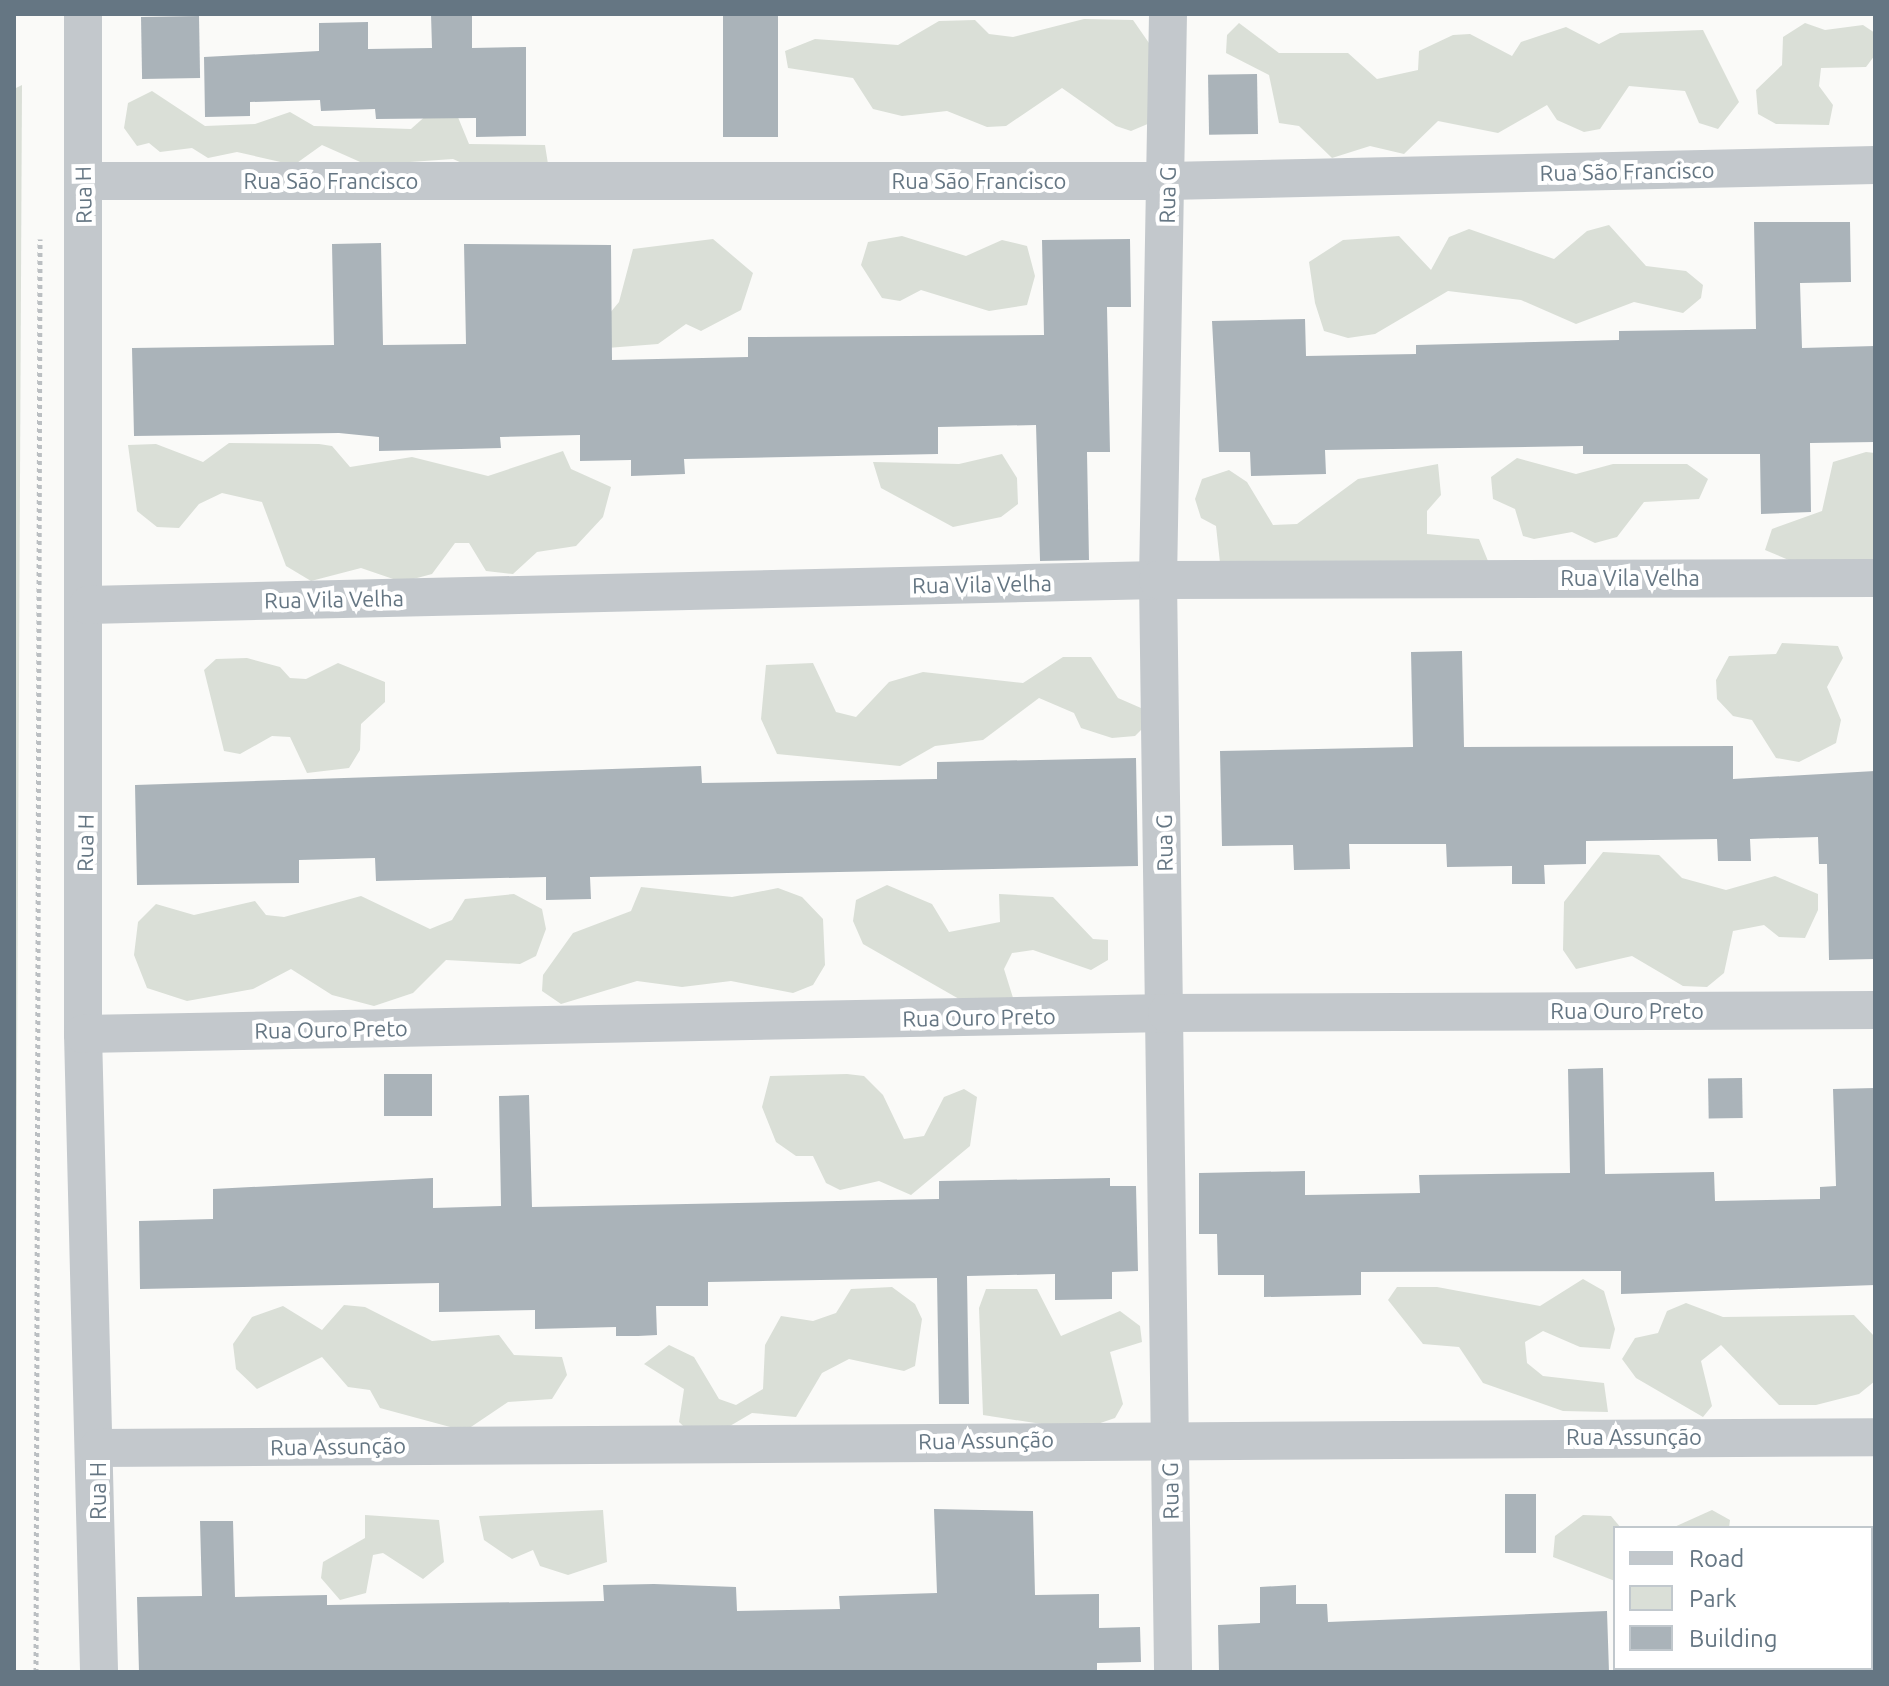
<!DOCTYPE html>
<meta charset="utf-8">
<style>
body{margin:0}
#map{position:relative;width:1889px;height:1686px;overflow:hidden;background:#fafaf8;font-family:Ubuntu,sans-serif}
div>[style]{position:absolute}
.green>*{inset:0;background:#dadfd7}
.building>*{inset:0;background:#aab3b9;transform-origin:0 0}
.path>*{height:5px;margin-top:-2.5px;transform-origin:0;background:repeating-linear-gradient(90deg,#bbbfc2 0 4px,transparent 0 8px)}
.minor>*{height:38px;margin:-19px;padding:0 19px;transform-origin:19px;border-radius:19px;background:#c3c8cc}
span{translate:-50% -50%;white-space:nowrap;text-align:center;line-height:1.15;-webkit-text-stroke:8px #fff;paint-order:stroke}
.street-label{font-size:22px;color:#657683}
.frame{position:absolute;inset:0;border:16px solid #657683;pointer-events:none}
.legend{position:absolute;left:1613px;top:1526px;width:260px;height:144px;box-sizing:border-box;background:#fff;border:2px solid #c1c8cd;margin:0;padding:10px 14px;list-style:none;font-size:24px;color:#657683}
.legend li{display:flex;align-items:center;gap:16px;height:40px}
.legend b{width:40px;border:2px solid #c1c8cd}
</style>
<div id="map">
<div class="green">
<div style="clip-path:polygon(1084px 19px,1133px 20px,1149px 43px,1150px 123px,1131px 131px,1116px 126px,1062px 88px,1006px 126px,987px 127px,947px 111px,902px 116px,873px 109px,853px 78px,788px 68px,785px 51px,815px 39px,898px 45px,939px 21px,975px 20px,989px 34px,1013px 37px)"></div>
<div style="clip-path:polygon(1239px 23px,1279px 53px,1348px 53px,1377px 79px,1418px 70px,1419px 51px,1453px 35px,1470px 34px,1512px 56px,1521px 42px,1566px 27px,1599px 44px,1620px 33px,1703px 30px,1739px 102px,1718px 129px,1699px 123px,1685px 91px,1629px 86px,1600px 129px,1584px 132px,1557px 120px,1547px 105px,1498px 133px,1438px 121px,1404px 154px,1370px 146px,1332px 158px,1299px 126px,1279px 123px,1269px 75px,1226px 53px,1227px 35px)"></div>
<div style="clip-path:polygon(1805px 23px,1825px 30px,1863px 25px,1875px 33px,1875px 55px,1866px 67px,1821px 68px,1819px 86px,1833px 105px,1829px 125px,1776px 124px,1758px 114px,1756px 90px,1782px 65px,1783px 37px)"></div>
<div style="clip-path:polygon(22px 85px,14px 1672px,14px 89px)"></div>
<div style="clip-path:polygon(152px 91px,205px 126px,255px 124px,290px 112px,314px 126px,411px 129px,438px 105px,455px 110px,469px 144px,545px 145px,548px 164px,473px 168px,453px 159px,367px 165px,322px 145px,294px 165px,237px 152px,208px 158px,192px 148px,160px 152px,149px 143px,137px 146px,124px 128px,128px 103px)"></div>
<div style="clip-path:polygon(1609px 225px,1646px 266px,1686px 271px,1703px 285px,1701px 298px,1683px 313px,1634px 302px,1576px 324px,1521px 300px,1448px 291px,1375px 334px,1348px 338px,1324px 331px,1315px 303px,1309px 262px,1343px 240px,1399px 236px,1431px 270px,1449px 237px,1469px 229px,1554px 259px,1587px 231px)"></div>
<div style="clip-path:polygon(902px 236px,966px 256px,1002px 240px,1027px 246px,1035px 276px,1027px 305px,989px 311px,921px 290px,900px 301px,882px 298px,861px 265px,868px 242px)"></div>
<div style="clip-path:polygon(713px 239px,753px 273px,741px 310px,701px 331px,686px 324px,658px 344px,607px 348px,605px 319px,619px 302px,633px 249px)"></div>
<div style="clip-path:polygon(229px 443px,319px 444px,332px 446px,350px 467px,412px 457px,488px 476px,563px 451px,571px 469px,611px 487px,603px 517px,576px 546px,537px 552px,513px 574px,486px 571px,469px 543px,455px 543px,432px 574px,402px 582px,361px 568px,311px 581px,286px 566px,262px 502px,222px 493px,199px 504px,179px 528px,157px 527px,137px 511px,128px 445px,156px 444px,203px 462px)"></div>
<div style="clip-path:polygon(1866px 452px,1875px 453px,1875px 570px,1810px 569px,1765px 550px,1772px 529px,1822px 511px,1833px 462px)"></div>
<div style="clip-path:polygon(1002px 454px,1017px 478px,1018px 504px,1001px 517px,953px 527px,881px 488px,873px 462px,959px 464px)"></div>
<div style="clip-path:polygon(1517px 458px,1576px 474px,1613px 464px,1687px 464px,1708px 479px,1699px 499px,1644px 502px,1617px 537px,1595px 543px,1572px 532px,1534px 539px,1523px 536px,1515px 509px,1493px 499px,1491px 477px)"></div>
<div style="clip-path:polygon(1438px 464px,1441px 495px,1427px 511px,1427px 534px,1479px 539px,1488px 561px,1221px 572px,1216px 526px,1201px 518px,1195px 499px,1202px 479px,1229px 470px,1247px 482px,1273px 525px,1297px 524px,1358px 479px)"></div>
<div style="clip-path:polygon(1782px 643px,1838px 646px,1843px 658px,1827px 687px,1841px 720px,1836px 743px,1799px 762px,1776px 758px,1752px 720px,1733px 716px,1717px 699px,1716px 680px,1729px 656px,1776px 654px)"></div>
<div style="clip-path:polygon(1063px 657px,1091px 657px,1118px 698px,1141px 708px,1145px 726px,1135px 736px,1112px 738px,1081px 728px,1074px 713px,1039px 698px,983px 740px,935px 746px,900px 766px,777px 754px,761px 719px,766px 665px,813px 663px,836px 712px,856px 717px,889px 682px,923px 672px,1023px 683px)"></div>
<div style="clip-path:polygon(247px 658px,280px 667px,290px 678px,306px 679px,338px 663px,385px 682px,385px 702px,361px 724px,360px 750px,349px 768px,307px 773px,290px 737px,272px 736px,240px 754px,224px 751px,204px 670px,216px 659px)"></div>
<div style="clip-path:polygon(1603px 852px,1659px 855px,1682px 878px,1726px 890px,1775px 876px,1818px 894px,1818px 910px,1805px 938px,1779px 937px,1764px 925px,1733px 931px,1724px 973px,1707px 987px,1683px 986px,1632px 956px,1576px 969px,1563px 950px,1564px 902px)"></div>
<div style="clip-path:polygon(887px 885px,932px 904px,949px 932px,1000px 922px,999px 894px,1053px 897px,1093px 939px,1108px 940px,1108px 960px,1091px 970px,1033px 950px,1012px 953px,1004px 969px,1014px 1001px,973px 1007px,863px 944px,853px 921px,856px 900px)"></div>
<div style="clip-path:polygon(641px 887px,732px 897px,778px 888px,802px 897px,823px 919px,825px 965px,813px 985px,793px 993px,731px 981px,682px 987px,637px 981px,561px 1004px,542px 991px,543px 975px,573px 933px,631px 911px)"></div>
<div style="clip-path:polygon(514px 894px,542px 909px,546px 929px,536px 956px,520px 964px,446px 960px,413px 993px,374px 1006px,332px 995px,291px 969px,253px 989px,187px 1001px,147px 988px,134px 955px,138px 922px,156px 904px,194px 915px,255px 901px,266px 915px,284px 917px,361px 896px,430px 929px,452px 920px,465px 899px)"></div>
<div style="clip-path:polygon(847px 1074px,864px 1076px,883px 1095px,904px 1139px,924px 1136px,944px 1097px,964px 1089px,977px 1097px,970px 1146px,911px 1195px,879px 1181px,840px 1190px,826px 1183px,813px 1156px,796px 1156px,776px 1142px,762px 1107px,770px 1076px)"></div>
<div style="clip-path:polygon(1583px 1279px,1604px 1291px,1615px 1329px,1610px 1349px,1580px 1347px,1543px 1331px,1525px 1342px,1527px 1363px,1543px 1376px,1604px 1383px,1608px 1412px,1563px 1411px,1483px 1383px,1459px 1347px,1423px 1344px,1388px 1300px,1397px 1287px,1437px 1287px,1540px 1306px)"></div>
<div style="clip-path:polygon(892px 1287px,915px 1304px,922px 1319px,915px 1366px,904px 1371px,849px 1359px,822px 1373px,796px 1417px,752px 1413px,713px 1436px,694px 1436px,679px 1422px,684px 1389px,644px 1364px,669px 1345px,694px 1357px,719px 1399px,736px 1405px,763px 1389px,765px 1345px,781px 1316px,813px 1321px,836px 1313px,851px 1289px)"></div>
<div style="clip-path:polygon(986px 1289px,1037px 1289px,1061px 1336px,1120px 1311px,1140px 1326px,1142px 1342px,1110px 1352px,1123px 1404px,1115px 1418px,1080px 1430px,983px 1415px,979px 1308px)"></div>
<div style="clip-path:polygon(1686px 1303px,1723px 1317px,1854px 1315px,1874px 1336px,1875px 1381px,1859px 1394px,1816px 1405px,1779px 1405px,1721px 1345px,1701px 1361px,1712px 1406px,1703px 1417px,1636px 1378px,1622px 1359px,1635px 1338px,1658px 1333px,1667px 1311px)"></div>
<div style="clip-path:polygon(344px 1305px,365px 1307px,432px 1341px,499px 1335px,514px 1355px,562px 1357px,567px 1375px,552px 1399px,508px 1402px,465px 1431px,380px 1408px,370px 1390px,348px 1387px,322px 1357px,257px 1389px,236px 1369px,233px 1344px,252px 1317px,283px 1306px,322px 1330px)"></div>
<div style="clip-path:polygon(603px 1510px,607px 1562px,568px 1575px,540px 1566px,533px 1550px,512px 1559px,500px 1551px,484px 1540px,479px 1516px)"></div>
<div style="clip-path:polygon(1712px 1510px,1730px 1520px,1729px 1528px,1672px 1528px)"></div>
<div style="clip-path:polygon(365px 1515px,439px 1520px,444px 1562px,423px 1579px,383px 1553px,373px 1555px,366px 1593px,340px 1600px,321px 1578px,323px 1562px,365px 1538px)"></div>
<div style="clip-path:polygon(1583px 1515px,1611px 1516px,1621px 1528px,1615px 1581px,1553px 1557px,1555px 1536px)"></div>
</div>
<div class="building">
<div style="clip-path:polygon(431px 14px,472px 14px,472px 48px,526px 47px,526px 136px,476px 137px,476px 118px,376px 119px,375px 109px,321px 111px,320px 100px,250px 102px,250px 116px,205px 117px,204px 57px,319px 51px,319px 23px,368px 22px,368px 49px,432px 48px)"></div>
<div style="left:723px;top:14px;width:55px;height:123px"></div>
<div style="left:199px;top:16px;width:62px;height:58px;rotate:89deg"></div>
<div style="left:1257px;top:74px;width:60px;height:49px;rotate:89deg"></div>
<div style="clip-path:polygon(1754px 222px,1850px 222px,1851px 282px,1800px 283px,1802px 348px,1875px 346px,1875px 442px,1810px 443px,1811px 512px,1761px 514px,1760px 454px,1583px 454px,1583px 446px,1325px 450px,1326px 474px,1251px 476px,1250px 452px,1219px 452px,1212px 321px,1305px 319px,1306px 356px,1416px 354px,1416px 345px,1619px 340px,1619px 331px,1756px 329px)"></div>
<div style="clip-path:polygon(1130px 239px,1131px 307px,1107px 307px,1110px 452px,1087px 452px,1089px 560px,1040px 561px,1036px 425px,938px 427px,938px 454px,684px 459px,685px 474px,631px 476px,631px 460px,580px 461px,580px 435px,500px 437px,501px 448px,379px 451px,379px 437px,339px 433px,134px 436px,132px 348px,334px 345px,332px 244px,381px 243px,383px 345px,466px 344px,464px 244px,611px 245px,612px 360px,748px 357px,748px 337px,1044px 335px,1042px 240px)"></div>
<div style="clip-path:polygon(1462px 651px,1464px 747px,1733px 746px,1733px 779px,1875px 771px,1875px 959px,1829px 960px,1827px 864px,1819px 864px,1818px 837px,1750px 839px,1751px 861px,1718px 861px,1717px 839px,1586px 841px,1586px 864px,1544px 865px,1545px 884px,1512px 884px,1512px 866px,1447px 867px,1446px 844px,1349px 844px,1350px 869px,1294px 870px,1293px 845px,1222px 846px,1220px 751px,1413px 747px,1411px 652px)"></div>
<div style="clip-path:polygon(1136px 758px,1138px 866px,590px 877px,591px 899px,546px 900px,546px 877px,376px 881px,375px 858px,299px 860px,299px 883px,137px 885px,135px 785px,701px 766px,702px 783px,937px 779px,937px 762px)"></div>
<div style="clip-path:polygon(1603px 1068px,1605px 1174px,1714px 1172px,1715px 1201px,1820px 1199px,1820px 1187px,1836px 1186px,1833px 1089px,1875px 1088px,1875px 1285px,1621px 1294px,1621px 1271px,1361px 1272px,1361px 1295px,1264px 1297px,1264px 1275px,1218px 1275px,1217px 1234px,1199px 1234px,1199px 1173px,1305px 1171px,1305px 1195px,1420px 1193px,1419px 1175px,1570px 1173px,1568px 1069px)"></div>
<div style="left:384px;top:1074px;width:48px;height:42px"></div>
<div style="left:1742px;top:1078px;width:40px;height:34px;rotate:89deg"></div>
<div style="clip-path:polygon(529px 1095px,532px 1207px,939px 1199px,939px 1181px,1110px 1178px,1110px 1186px,1136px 1186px,1138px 1271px,1112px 1272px,1112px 1299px,1055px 1300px,1055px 1274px,967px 1276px,969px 1404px,939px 1404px,937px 1278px,708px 1282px,708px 1306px,656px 1306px,657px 1335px,638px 1336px,616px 1336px,616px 1327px,535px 1329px,535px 1310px,439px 1312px,439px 1283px,140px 1289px,139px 1221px,213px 1219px,213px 1189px,433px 1178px,433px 1208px,501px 1206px,499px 1096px)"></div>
<div style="left:1505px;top:1494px;width:31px;height:59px"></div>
<div style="clip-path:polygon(934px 1509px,1033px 1511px,1035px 1595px,1099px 1594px,1099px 1628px,1140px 1627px,1141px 1662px,1097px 1663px,1097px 1672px,139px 1672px,137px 1597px,202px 1596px,200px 1521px,233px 1521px,235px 1597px,327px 1595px,327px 1605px,604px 1601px,603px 1585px,654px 1584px,736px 1587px,737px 1611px,840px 1609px,839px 1596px,937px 1593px)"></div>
<div style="clip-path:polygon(1296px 1585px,1296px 1604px,1327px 1604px,1328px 1622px,1607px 1611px,1609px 1672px,1219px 1672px,1218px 1625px,1260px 1623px,1260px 1587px)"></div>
</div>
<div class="path">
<div style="left:36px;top:1672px;width:1433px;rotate:-89.84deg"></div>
</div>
<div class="minor">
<div style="left:83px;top:14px;width:1020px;rotate:90deg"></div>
<div style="left:83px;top:1034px;width:638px;rotate:88.56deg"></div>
<div style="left:1168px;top:14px;width:566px;rotate:91.01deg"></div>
<div style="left:1158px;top:580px;width:1092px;rotate:89.21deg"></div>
<div style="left:83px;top:181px;width:1084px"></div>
<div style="left:1167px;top:181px;width:708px;rotate:-1.29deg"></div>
<div style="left:88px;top:605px;width:1070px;rotate:-1.34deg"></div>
<div style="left:1158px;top:580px;width:717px;rotate:-0.16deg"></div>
<div style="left:83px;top:1034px;width:1084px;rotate:-1.11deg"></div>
<div style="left:1167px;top:1013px;width:708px;rotate:-0.24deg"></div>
<div style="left:98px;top:1448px;width:1777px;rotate:-0.35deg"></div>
</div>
<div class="street-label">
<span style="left:1627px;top:171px;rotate:-1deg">Rua São Francisco</span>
<span style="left:331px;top:181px">Rua São Francisco</span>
<span style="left:979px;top:181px">Rua São Francisco</span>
<span style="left:83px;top:195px;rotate:-91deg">Rua H</span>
<span style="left:1167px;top:195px;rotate:-89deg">Rua G</span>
<span style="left:1630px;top:578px">Rua Vila Velha</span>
<span style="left:982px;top:584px;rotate:-1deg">Rua Vila Velha</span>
<span style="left:334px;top:599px;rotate:-1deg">Rua Vila Velha</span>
<span style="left:85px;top:843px;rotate:-89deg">Rua H</span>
<span style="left:1164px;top:843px;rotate:-91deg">Rua G</span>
<span style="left:1627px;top:1011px">Rua Ouro Preto</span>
<span style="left:979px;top:1017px;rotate:-1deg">Rua Ouro Preto</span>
<span style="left:331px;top:1029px;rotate:-1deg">Rua Ouro Preto</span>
<span style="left:1634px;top:1437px">Rua Assunção</span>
<span style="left:986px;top:1440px;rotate:-1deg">Rua Assunção</span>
<span style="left:338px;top:1446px;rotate:-1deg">Rua Assunção</span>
<span style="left:98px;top:1491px;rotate:-90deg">Rua H</span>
<span style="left:1170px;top:1491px;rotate:-91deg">Rua G</span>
</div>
<div class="frame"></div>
<ul class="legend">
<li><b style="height:10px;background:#c3c8cc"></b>Road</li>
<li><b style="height:22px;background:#dadfd7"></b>Park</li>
<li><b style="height:22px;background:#aab3b9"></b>Building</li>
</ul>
</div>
